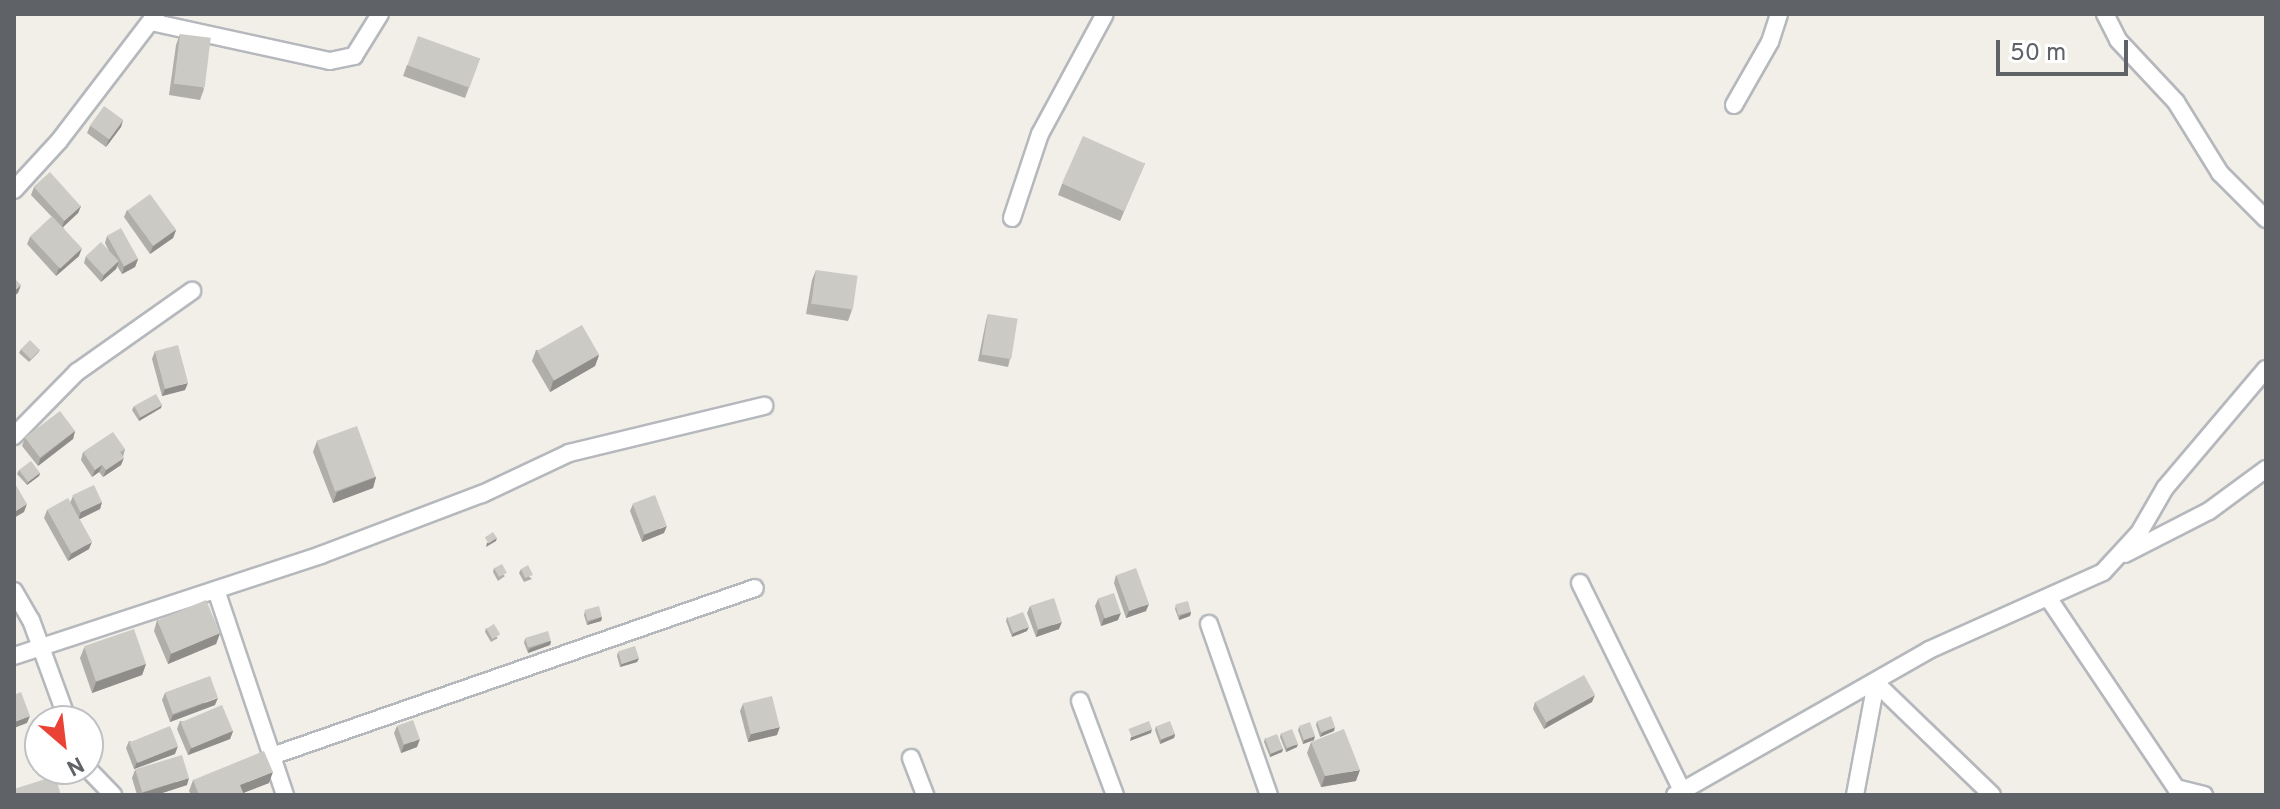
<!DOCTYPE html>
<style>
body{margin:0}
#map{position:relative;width:2280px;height:809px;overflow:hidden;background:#f1efe8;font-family:Overpass,sans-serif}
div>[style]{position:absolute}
.roads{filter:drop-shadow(2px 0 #b5b8bc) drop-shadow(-2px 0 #b5b8bc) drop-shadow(0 2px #b5b8bc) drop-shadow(0 -2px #b5b8bc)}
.minor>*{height:16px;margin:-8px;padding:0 8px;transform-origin:8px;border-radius:8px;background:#fff}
.wall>*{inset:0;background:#afaea9}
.shaded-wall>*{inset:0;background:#8f8d8a}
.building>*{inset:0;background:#cccac5;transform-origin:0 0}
span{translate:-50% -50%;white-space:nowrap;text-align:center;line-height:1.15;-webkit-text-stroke:6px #fff;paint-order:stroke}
.frame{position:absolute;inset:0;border:16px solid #5f6368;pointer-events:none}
.north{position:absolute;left:24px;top:705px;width:80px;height:80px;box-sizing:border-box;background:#fff;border:2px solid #bfc1c3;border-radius:50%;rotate:152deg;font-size:22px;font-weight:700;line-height:32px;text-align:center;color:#5f6368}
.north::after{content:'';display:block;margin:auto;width:28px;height:36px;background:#ea4335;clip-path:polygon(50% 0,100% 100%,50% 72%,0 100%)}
.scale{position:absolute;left:1996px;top:40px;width:132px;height:36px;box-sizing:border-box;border:4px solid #5f6368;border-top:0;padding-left:10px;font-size:24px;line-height:28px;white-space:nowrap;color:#5f6368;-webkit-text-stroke:6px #fff;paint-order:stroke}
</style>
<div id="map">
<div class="roads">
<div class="minor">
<div style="left:2105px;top:14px;width:29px;rotate:63deg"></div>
<div style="left:2118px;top:40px;width:85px;rotate:46.9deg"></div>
<div style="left:2176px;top:102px;width:84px;rotate:58.2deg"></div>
<div style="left:2220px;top:173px;width:65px;rotate:45deg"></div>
<div style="left:151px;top:22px;width:183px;rotate:12.3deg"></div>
<div style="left:330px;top:61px;width:25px;rotate:-12deg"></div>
<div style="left:354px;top:56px;width:49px;rotate:-58.2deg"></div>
<div style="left:1734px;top:105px;width:73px;rotate:-60.3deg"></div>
<div style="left:1770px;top:42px;width:29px;rotate:-72deg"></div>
<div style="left:14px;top:190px;width:67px;rotate:-47.4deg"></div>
<div style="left:59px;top:141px;width:160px;rotate:-52.6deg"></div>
<div style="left:1012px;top:218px;width:89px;rotate:-71.6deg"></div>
<div style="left:1040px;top:134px;width:136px;rotate:-61.6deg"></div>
<div style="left:14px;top:436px;width:90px;rotate:-45.5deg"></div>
<div style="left:77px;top:372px;width:141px;rotate:-35.2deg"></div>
<div style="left:2125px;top:554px;width:94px;rotate:-27.1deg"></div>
<div style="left:2209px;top:511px;width:71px;rotate:-36.4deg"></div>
<div style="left:1580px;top:583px;width:231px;rotate:63.8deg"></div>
<div style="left:216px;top:590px;width:216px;rotate:71.4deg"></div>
<div style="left:14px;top:591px;width:34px;rotate:60deg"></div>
<div style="left:31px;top:620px;width:108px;rotate:69.9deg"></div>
<div style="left:2049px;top:599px;width:228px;rotate:56.1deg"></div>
<div style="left:2176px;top:788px;width:29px;rotate:14deg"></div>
<div style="left:1209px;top:624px;width:181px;rotate:70.7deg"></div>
<div style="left:14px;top:656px;width:323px;rotate:-18.2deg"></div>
<div style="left:321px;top:555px;width:172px;rotate:-20.8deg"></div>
<div style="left:482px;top:494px;width:96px;rotate:-25.2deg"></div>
<div style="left:569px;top:453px;width:201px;rotate:-13.6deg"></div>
<div style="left:1080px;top:701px;width:100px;rotate:69.6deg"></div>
<div style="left:272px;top:756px;width:511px;rotate:-19.18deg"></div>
<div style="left:911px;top:758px;width:40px;rotate:69deg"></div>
<div style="left:88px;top:769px;width:36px;rotate:46deg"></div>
<div style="left:1675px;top:795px;width:292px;rotate:-29.7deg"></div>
<div style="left:1929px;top:650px;width:191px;rotate:-24.1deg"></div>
<div style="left:2103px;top:572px;width:53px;rotate:-47.3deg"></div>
<div style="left:2139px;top:533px;width:52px;rotate:-60deg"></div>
<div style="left:2165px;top:488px;width:156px;rotate:-49.7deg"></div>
<div style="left:1855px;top:795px;width:114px;rotate:-79.4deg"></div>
<div style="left:1876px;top:683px;width:161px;rotate:44deg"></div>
</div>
</div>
<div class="wall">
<div style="clip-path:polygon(180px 34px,204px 89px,200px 100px,169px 95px,176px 45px)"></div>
<div style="clip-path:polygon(480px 58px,465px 98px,403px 76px,407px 65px)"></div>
<div style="clip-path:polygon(123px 120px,121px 127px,106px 147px,87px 133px,90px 126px)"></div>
<div style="clip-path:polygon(1145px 163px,1120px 221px,1058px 195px,1062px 184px)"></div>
<div style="clip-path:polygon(34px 187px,81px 206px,78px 213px,63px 227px,79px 256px,56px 276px,27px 244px,30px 237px,52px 217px,31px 195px)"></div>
<div style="clip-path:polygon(127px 210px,176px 230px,173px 238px,150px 254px,124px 217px)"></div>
<div style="clip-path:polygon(107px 236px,138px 259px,135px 267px,122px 274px,117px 266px,116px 269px,101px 282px,84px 263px,86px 256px,109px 251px,105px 243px)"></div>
<div style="clip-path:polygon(816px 270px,852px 310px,848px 321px,806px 314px,812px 280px)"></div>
<div style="clip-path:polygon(988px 314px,1010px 359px,1008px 367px,978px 361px,986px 321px)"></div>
<div style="clip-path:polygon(21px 349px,40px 350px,38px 353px,29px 362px,19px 353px)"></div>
<div style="clip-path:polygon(536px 350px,599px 355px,595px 366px,550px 392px,532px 361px)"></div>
<div style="clip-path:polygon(155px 351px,185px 390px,162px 396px,152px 359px)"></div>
<div style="clip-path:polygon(134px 406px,161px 408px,139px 421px,132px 410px)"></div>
<div style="clip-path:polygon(75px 431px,73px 439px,38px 466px,22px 446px,25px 438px)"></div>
<div style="clip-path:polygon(317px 441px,376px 477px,373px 488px,333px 503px,313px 452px)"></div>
<div style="clip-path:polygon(125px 449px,121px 465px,103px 477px,99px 472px,92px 477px,81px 460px,83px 452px)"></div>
<div style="clip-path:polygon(19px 470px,40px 473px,39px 476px,27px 485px,17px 474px)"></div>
<div style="clip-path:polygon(73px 496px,102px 502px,100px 509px,79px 519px,89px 549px,68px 561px,44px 518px,47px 510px,70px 503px)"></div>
<div style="clip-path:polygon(633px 504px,664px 533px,642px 542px,630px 511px)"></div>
<div style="clip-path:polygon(494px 568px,505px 576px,498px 581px,493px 572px)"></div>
<div style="clip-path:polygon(521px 569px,532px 579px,524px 582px,519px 573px)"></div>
<div style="clip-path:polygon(1116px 575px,1146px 611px,1126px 618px,1114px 583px)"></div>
<div style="clip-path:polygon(1098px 599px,1118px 620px,1101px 626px,1095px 606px)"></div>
<div style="clip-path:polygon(1176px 605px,1191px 612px,1190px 616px,1179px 620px,1175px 609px)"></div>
<div style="clip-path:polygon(1030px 606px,1059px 629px,1036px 637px,1027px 613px)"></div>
<div style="clip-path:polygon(585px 611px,602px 617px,601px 621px,587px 625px,584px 615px)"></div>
<div style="clip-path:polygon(1007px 617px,1027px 631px,1012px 637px,1006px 621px)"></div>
<div style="clip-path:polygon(157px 620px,220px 633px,216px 644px,168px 664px,154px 631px)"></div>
<div style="clip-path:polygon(486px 628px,498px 638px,491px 642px,485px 632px)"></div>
<div style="clip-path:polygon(525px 639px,551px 641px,550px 645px,528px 653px,524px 643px)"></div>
<div style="clip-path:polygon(84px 648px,146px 664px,142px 675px,92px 693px,80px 658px)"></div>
<div style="clip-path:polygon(618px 652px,639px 658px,637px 662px,620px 667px,617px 656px)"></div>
<div style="clip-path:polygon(165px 693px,215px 705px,170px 722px,162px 700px)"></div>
<div style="clip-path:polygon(1535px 702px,1592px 702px,1544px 729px,1533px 709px)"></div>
<div style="clip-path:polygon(743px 704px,777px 735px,748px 742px,740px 711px)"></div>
<div style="clip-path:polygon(180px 721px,233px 731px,230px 739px,188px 755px,177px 729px)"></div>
<div style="clip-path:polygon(1317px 721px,1334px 731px,1320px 737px,1316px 725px)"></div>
<div style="clip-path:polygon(397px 726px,417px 747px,401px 753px,394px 733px)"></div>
<div style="clip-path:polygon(1156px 726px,1175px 734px,1174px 738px,1160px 744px,1155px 730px)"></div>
<div style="clip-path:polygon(1299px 727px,1314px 740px,1303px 744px,1298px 730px)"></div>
<div style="clip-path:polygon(1281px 733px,1297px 747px,1286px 752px,1280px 737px)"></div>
<div style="clip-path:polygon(1265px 738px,1283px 749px,1282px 752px,1270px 757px,1264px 742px)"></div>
<div style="clip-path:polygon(129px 741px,175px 754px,134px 769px,126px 748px)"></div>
<div style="clip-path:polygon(1311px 742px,1356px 781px,1321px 787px,1307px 753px)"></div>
<div style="clip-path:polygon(135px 770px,187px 785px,156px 795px,137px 795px,132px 778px)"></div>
<div style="clip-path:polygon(193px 780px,269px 783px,243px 793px,244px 795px,191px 795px,189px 791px)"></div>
</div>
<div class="shaded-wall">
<div style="clip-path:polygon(123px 120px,121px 127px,106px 147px,109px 139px)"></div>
<div style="clip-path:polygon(81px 206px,78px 213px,62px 228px,64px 221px)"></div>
<div style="clip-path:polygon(176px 230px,173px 238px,150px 254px,153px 246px)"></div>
<div style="clip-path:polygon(82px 248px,79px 256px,56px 276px,59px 268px)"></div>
<div style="clip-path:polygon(138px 259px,135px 267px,122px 274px,124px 267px)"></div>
<div style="clip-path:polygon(119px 261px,116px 269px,101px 282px,104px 275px)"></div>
<div style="clip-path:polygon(21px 285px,18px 293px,14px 296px,14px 291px)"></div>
<div style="clip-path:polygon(599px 355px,595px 366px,550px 392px,553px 381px)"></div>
<div style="clip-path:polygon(188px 383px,185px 390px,162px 396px,165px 389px)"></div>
<div style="clip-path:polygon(162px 405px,161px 408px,139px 421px,140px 417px)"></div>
<div style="clip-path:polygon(75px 431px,73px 439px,38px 466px,40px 459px)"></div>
<div style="clip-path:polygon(124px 458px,121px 465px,103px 477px,106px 470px)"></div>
<div style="clip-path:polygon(102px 465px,99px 472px,92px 477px,95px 470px)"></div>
<div style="clip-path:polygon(40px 473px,39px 476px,27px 485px,28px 482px)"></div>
<div style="clip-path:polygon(376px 477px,373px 488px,333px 503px,337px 492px)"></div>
<div style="clip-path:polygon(102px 502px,100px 509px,78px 520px,81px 512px)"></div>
<div style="clip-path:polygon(27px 504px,24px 512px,14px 518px,14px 512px)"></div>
<div style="clip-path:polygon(667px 526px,664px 533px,642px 542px,644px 535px)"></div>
<div style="clip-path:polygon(497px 538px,496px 541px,486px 547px,487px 543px)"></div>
<div style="clip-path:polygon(92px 542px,89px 549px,68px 561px,71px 554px)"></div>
<div style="clip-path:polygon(1149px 604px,1146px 611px,1126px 618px,1129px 611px)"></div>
<div style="clip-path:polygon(1191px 612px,1190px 616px,1179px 620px,1180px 616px)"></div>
<div style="clip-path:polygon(1121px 613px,1118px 620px,1101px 626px,1104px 618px)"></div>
<div style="clip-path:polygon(602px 617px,601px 621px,587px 625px,589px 622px)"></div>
<div style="clip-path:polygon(1062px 622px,1059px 629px,1036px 637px,1038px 630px)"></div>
<div style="clip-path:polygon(1029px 627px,1027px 631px,1012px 637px,1013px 633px)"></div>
<div style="clip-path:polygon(220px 633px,216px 644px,168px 664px,171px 653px)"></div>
<div style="clip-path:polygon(551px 641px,550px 645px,528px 653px,529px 649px)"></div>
<div style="clip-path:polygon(639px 658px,637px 662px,620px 667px,622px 664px)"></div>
<div style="clip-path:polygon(146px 664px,142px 675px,92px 693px,96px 682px)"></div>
<div style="clip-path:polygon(1595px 695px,1592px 702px,1544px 729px,1547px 722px)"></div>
<div style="clip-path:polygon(218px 698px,215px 705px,170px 722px,173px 715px)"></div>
<div style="clip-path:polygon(30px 716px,27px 723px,14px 728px,14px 722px)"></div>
<div style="clip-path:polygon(780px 727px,777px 735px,748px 742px,751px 734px)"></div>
<div style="clip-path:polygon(1335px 727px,1334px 731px,1320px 737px,1322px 733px)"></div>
<div style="clip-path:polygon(1152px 729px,1151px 733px,1130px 741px,1131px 737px)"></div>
<div style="clip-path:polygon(233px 731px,230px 739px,188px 755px,191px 748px)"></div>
<div style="clip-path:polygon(1175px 734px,1174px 738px,1160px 744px,1161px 740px)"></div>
<div style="clip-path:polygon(1315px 736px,1314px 740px,1303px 744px,1304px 740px)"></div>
<div style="clip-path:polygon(420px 739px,417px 747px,401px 753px,404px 745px)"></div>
<div style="clip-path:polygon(1298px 744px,1297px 747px,1286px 752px,1287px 748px)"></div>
<div style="clip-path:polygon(178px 746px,175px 754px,134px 769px,137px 762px)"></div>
<div style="clip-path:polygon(1283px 749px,1282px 752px,1270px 757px,1271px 753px)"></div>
<div style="clip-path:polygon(1360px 770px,1356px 781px,1321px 787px,1325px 776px)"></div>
<div style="clip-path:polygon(273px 772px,269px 783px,238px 795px,240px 785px)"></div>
<div style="clip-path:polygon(189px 778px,187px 785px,156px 795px,141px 795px,142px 793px)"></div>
</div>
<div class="building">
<div style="left:180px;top:34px;width:31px;height:50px;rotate:7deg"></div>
<div style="left:418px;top:36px;width:66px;height:31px;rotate:20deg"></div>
<div style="left:104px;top:106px;width:24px;height:24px;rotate:36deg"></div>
<div style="left:1083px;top:136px;width:68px;height:52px;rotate:24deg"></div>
<div style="left:50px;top:172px;width:46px;height:22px;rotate:48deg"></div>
<div style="left:150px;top:194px;width:44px;height:28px;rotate:54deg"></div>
<div style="left:52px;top:216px;width:44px;height:30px;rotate:47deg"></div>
<div style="left:121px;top:228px;width:35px;height:16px;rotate:61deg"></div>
<div style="left:101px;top:242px;width:26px;height:21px;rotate:47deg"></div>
<div style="left:816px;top:270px;width:42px;height:34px;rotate:8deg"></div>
<div style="clip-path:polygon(14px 278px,21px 285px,14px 291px)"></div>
<div style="left:988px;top:314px;width:30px;height:41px;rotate:9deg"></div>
<div style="left:582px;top:325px;width:34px;height:52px;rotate:60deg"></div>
<div style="left:30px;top:340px;width:14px;height:13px;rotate:45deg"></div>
<div style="left:178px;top:345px;width:39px;height:24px;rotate:75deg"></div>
<div style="left:156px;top:394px;width:13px;height:25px;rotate:61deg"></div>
<div style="left:60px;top:411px;width:25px;height:44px;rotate:53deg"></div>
<div style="left:357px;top:426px;width:54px;height:43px;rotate:70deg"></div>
<div style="clip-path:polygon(113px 432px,125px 449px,120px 452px,124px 458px,106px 470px,102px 465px,95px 470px,83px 452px)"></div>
<div style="left:31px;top:461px;width:15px;height:15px;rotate:53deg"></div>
<div style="clip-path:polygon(14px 482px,27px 504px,14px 512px)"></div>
<div style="left:94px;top:485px;width:19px;height:24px;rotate:65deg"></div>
<div style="left:655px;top:495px;width:33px;height:24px;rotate:69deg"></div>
<div style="left:68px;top:498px;width:50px;height:24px;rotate:61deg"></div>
<div style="left:493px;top:532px;width:7px;height:10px;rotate:56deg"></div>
<div style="left:502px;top:564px;width:10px;height:9px;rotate:61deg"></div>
<div style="clip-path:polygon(528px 565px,533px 575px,525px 578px,521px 569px)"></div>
<div style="left:1136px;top:568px;width:38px;height:21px;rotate:70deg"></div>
<div style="left:1114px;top:593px;width:21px;height:17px;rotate:71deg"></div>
<div style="left:1054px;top:598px;width:25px;height:25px;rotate:72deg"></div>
<div style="left:206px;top:600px;width:36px;height:53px;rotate:67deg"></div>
<div style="left:1188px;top:601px;width:11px;height:13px;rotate:75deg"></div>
<div style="left:599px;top:606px;width:11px;height:15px;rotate:75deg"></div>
<div style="left:1023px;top:612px;width:16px;height:17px;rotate:68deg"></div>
<div style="left:494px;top:624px;width:12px;height:9px;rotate:59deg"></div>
<div style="left:134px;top:629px;width:37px;height:53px;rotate:71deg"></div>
<div style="left:548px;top:631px;width:10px;height:24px;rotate:73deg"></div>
<div style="left:635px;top:646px;width:13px;height:18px;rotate:72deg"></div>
<div style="left:1584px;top:675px;width:23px;height:56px;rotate:61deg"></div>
<div style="left:210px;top:676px;width:23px;height:48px;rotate:70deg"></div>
<div style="clip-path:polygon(21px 692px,30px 716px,14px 722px,14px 695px)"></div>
<div style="left:772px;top:696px;width:32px;height:30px;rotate:76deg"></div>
<div style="left:222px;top:705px;width:28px;height:45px;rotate:67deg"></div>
<div style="left:1331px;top:716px;width:12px;height:15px;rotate:70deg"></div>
<div style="left:413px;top:720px;width:20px;height:17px;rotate:70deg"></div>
<div style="left:1149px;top:721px;width:9px;height:22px;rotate:69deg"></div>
<div style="left:1170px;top:721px;width:14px;height:15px;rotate:69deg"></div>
<div style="left:1310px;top:722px;width:15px;height:12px;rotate:70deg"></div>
<div style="left:170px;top:726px;width:22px;height:44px;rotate:68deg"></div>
<div style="left:1292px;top:729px;width:16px;height:12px;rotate:68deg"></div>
<div style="clip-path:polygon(1344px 729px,1360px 770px,1325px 776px,1311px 742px)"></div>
<div style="left:1277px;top:734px;width:16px;height:13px;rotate:68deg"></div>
<div style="clip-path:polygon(264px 751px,273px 772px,240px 785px,244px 795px,199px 795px,193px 780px)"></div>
<div style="left:182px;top:755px;width:24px;height:49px;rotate:73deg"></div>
<div style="clip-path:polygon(55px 776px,61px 795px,14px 795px,14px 789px)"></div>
</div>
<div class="frame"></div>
<div class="north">N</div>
<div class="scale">50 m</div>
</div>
